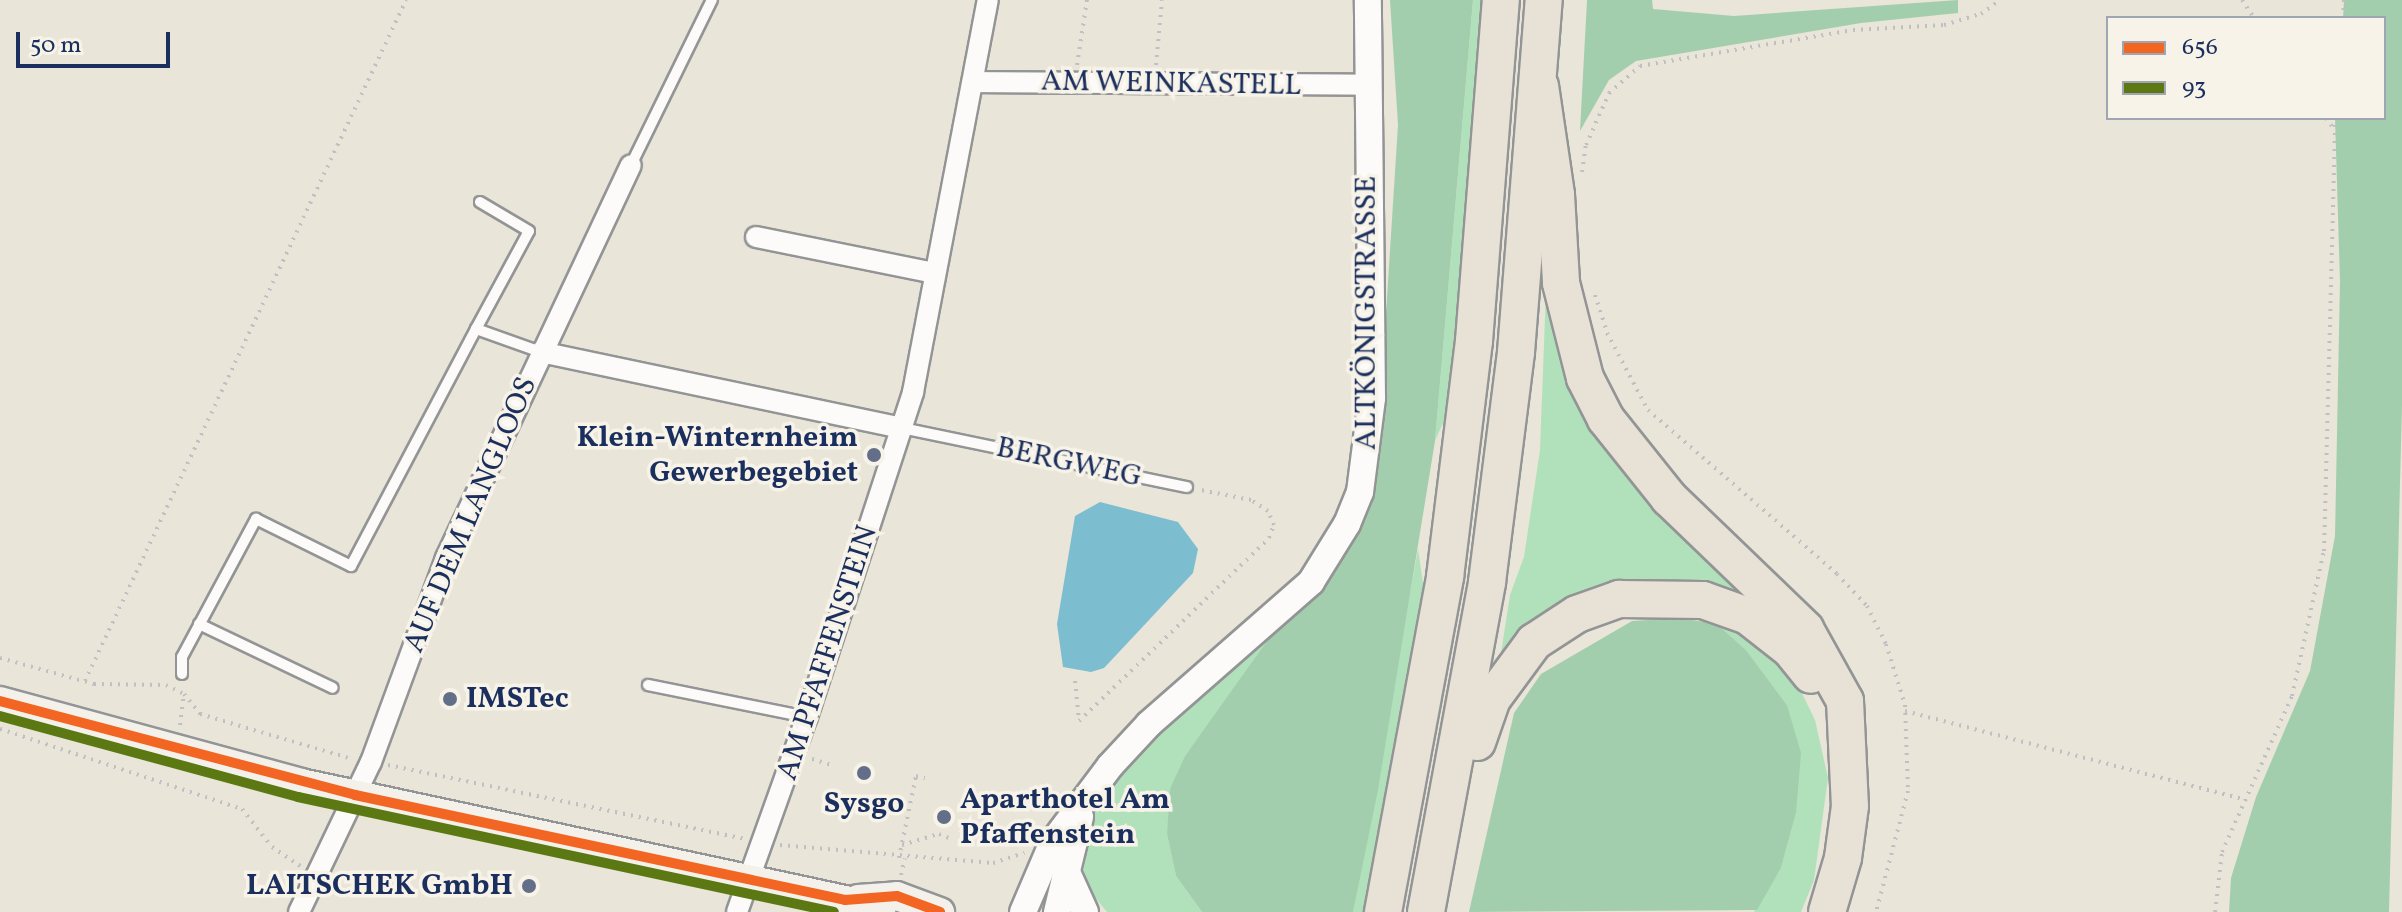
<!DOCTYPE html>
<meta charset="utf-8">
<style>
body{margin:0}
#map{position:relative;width:2402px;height:912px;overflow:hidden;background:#e9e5d8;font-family:Vollkorn,serif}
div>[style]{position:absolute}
.green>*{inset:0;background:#b1e1bb}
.forest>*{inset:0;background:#a3cead}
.water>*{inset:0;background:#7dbdd0}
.path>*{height:4px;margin-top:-2px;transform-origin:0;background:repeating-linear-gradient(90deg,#bfc0c3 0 2px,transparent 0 8px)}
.roads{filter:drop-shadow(2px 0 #939495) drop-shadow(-2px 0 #939495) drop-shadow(0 2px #939495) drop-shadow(0 -2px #939495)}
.service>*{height:10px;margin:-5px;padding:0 5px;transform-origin:5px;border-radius:5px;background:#fcfbf9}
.minor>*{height:20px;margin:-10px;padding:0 10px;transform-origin:10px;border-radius:10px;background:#fcfbf9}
.tertiary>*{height:26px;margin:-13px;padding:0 13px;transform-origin:13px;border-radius:13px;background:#fcfbf9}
.secondary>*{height:28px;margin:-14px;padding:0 14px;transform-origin:14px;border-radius:14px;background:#f4f1eb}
.motorway>*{height:36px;margin:-18px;padding:0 18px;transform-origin:18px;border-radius:18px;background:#e7e2d5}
.bus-1>*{height:10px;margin:-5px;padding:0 5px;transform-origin:5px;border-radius:5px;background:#f26522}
.bus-2>*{height:10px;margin:-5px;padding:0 5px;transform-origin:5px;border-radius:5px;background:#5b7813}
.dots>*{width:22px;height:22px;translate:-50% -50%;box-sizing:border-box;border:4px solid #f7f3e8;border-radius:50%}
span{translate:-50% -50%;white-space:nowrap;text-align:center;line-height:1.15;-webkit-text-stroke:7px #f7f3e8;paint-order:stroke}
.street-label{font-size:30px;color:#1b2f5e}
.poi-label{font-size:30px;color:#1b2f5e;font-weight:700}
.right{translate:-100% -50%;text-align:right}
.left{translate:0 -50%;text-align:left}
.legend{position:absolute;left:2106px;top:16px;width:280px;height:104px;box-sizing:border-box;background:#f7f3e8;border:2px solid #9fa5b1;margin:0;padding:10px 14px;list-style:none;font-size:24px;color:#1b2f5e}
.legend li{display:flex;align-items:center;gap:16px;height:40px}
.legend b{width:40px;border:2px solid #9fa5b1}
.scale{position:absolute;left:16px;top:32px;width:154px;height:36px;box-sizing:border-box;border:4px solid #1b2f5e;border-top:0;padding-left:10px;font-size:24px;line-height:28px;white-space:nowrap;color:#1b2f5e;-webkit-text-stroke:6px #f7f3e8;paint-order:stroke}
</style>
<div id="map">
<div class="green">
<div style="clip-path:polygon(1473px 0,1484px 0,1452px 403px,1435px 441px)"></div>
<div style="clip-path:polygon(1546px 291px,1581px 387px,1775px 609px,1675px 585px,1499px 666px,1510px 595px,1524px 557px,1540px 450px)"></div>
<div style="clip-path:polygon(1418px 549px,1424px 590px,1406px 711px,1366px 912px,1353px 912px)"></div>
<div style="clip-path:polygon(1287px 619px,1185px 756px,1167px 834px,1176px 876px,1202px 912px,1107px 912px,1093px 895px,1083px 869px,1095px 807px,1157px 732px)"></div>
<div style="clip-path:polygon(1717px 624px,1763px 643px,1794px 677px,1815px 720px,1828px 778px,1814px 880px,1801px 912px,1754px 912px,1781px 868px,1796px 813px,1787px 705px,1746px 650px)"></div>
</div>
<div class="forest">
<div style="clip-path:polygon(1390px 0,1473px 0,1435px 441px,1378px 790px,1353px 912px,1202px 912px,1176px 876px,1167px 834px,1170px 789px,1185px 756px,1262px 648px,1355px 533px,1375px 486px,1398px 125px)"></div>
<div style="clip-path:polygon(1587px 0,1652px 0,1653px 9px,1734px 16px,1958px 0,1958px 13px,1861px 23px,1636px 61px,1609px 80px,1580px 131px)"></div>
<div style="clip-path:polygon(2344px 0,2402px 0,2402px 406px,2389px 912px,2229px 912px,2231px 878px,2256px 797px,2310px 671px,2335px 536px,2340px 281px,2335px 118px,2384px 118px,2384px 18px,2343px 18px)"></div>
<div style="clip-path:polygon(1681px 618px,1717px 624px,1746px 650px,1787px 705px,1801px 753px,1796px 813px,1781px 868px,1757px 910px,1469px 912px,1514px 713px,1541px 674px,1632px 621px)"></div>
</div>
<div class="water">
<div style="clip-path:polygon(1100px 502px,1178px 522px,1198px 549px,1193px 573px,1104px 668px,1091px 672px,1063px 667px,1057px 624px,1075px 516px)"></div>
</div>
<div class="path">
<div style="left:2242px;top:0;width:22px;rotate:56deg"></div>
<div style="left:2343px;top:18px;width:18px;rotate:-87deg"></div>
<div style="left:1077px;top:65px;width:66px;rotate:-81.3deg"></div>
<div style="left:1156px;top:65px;width:65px;rotate:-84.7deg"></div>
<div style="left:2326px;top:118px;width:14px;rotate:54deg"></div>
<div style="left:1582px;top:172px;width:27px;rotate:-82deg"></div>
<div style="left:1586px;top:145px;width:57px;rotate:-66.1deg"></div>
<div style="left:1609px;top:93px;width:41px;rotate:-41.1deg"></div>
<div style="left:1640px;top:66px;width:216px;rotate:-9.6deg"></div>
<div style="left:1853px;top:30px;width:91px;rotate:-3.1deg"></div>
<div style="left:1944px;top:25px;width:39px;rotate:-17deg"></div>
<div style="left:1981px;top:14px;width:24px;rotate:-36deg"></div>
<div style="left:1595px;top:295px;width:40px;rotate:72deg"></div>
<div style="left:1607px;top:333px;width:87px;rotate:62deg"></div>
<div style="left:1648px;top:410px;width:250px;rotate:40.9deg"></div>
<div style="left:1837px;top:574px;width:44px;rotate:46.8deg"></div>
<div style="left:1867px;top:606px;width:42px;rotate:63.4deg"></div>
<div style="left:1886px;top:644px;width:64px;rotate:72.7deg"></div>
<div style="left:1905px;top:705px;width:86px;rotate:88deg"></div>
<div style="left:1908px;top:791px;width:125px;rotate:104.8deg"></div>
<div style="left:0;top:658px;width:98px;rotate:15.5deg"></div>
<div style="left:94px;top:684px;width:72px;rotate:0.8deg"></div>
<div style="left:166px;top:685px;width:20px;rotate:27deg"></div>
<div style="left:184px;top:694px;width:26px;rotate:51deg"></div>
<div style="left:200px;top:714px;width:159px;rotate:16.5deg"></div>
<div style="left:85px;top:681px;width:753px;rotate:-64.76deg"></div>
<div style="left:1075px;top:681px;width:40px;rotate:84.3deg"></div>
<div style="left:1079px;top:721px;width:264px;rotate:-43.9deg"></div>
<div style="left:1269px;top:538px;width:14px;rotate:-69deg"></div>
<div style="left:1274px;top:525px;width:15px;rotate:-113deg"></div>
<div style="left:1268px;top:511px;width:20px;rotate:-147deg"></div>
<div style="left:1251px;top:500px;width:51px;rotate:-168.7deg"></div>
<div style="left:1905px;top:711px;width:352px;rotate:14.6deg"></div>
<div style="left:180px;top:725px;width:31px;rotate:-83deg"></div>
<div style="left:0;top:729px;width:255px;rotate:18.3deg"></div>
<div style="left:242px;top:809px;width:48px;rotate:51.7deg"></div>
<div style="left:272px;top:847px;width:34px;rotate:34deg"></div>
<div style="left:812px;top:759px;width:21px;rotate:17deg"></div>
<div style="left:388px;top:765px;width:364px;rotate:11.7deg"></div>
<div style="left:780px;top:845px;width:214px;rotate:4.8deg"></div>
<div style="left:993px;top:863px;width:33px;rotate:-18deg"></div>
<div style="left:902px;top:845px;width:39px;rotate:-17deg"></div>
<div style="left:939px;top:834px;width:11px;rotate:22deg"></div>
<div style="left:899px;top:858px;width:84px;rotate:-78.3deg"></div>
<div style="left:916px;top:776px;width:9px;rotate:13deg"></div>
<div style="left:901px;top:875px;width:17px;rotate:-77deg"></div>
<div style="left:2215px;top:912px;width:60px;rotate:-83.3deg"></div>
<div style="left:2222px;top:852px;width:171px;rotate:-65.8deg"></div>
<div style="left:2292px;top:696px;width:148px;rotate:-77.6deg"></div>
<div style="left:2324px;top:551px;width:433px;rotate:-88.5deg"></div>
</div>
<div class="roads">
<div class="service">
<div style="left:631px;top:165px;width:184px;rotate:-63.9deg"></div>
<div style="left:476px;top:329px;width:111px;rotate:-61.6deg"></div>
<div style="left:529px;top:231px;width:57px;rotate:-149.4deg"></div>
<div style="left:902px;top:428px;width:291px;rotate:11.7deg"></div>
<div style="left:199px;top:624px;width:148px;rotate:25.5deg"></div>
<div style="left:182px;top:674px;width:17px;rotate:-90deg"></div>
<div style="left:182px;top:657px;width:157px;rotate:-61.8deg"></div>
<div style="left:256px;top:519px;width:106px;rotate:26.3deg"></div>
<div style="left:351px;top:566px;width:268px;rotate:-62.2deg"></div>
<div style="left:476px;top:329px;width:69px;rotate:19.5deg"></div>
<div style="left:648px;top:685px;width:162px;rotate:11.4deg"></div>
</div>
<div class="minor">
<div style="left:974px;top:82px;width:394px;rotate:0.4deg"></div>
<div style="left:756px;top:237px;width:182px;rotate:11.4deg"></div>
<div style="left:541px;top:352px;width:369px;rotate:11.9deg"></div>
<div style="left:299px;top:912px;width:166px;rotate:-64.4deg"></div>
<div style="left:371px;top:762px;width:217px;rotate:-69.8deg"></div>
<div style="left:446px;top:558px;width:434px;rotate:-64.8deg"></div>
<div style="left:737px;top:912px;width:207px;rotate:-70.3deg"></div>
<div style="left:807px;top:717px;width:342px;rotate:-71.9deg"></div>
<div style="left:913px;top:392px;width:399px;rotate:-79.2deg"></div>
</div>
<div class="tertiary">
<div style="left:1066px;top:870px;width:46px;rotate:65.7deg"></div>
<div style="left:1023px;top:912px;width:76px;rotate:-66.8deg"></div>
<div style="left:1053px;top:842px;width:95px;rotate:-53.1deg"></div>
<div style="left:1110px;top:766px;width:57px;rotate:-47.1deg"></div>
<div style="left:1149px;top:724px;width:215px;rotate:-41.2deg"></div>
<div style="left:1311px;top:582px;width:68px;rotate:-58.2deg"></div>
<div style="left:1347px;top:524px;width:35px;rotate:-68deg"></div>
<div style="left:1360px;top:492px;width:95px;rotate:-82.7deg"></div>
<div style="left:1372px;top:398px;width:398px;rotate:-90.6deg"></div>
<div style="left:1057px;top:912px;width:98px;rotate:-76.4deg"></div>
</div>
<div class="secondary">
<div style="left:0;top:701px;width:312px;rotate:15.2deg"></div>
<div style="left:301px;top:783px;width:556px;rotate:12.14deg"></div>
<div style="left:845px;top:900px;width:38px;rotate:18deg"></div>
<div style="left:858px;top:899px;width:39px;rotate:-4deg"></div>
<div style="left:897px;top:896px;width:46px;rotate:20.4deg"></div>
</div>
<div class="motorway">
<div style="left:1540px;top:86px;width:110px;rotate:81.6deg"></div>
<div style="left:1556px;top:195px;width:88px;rotate:86.7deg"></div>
<div style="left:1561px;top:283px;width:98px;rotate:75.8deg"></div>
<div style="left:1585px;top:378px;width:46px;rotate:62.9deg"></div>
<div style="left:1606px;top:419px;width:101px;rotate:51.4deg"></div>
<div style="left:1669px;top:498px;width:189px;rotate:43.9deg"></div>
<div style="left:1805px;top:629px;width:82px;rotate:60.9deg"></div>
<div style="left:1845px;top:701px;width:105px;rotate:87.3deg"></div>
<div style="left:1850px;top:806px;width:52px;rotate:97.7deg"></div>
<div style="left:1843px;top:858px;width:56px;rotate:106.5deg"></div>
<div style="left:1477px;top:742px;width:46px;rotate:-70.8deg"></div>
<div style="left:1492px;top:699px;width:71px;rotate:-53.6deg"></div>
<div style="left:1534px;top:642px;width:51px;rotate:-33.1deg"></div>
<div style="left:1577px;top:614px;width:45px;rotate:-19.7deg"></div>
<div style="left:1619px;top:599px;width:84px;rotate:0.7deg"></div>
<div style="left:1703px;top:600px;width:48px;rotate:19.6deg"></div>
<div style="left:1748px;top:616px;width:53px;rotate:38.2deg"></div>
<div style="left:1790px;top:649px;width:33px;rotate:51deg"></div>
<div style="left:1383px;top:912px;width:341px;rotate:-79.5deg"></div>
<div style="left:1445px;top:577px;width:238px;rotate:-83deg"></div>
<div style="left:1474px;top:341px;width:342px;rotate:-85.5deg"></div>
<div style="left:1426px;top:912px;width:336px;rotate:-79.5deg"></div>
<div style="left:1487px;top:582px;width:232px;rotate:-82.8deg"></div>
<div style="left:1516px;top:352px;width:353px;rotate:-85.5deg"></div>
</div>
</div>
<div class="bus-1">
<div style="left:0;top:701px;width:367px;rotate:14.8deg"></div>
<div style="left:355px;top:795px;width:501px;rotate:12.09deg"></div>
<div style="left:845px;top:900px;width:52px;rotate:-4.4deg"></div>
<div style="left:897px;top:896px;width:46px;rotate:20.4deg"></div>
</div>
<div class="bus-2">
<div style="left:0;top:716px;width:309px;rotate:15.2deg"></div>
<div style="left:298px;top:797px;width:548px;rotate:12.11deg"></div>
</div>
<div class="dots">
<div style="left:874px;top:455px;background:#636f89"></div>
<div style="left:450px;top:699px;background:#636f89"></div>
<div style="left:864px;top:773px;background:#636f89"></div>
<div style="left:944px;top:817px;background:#636f89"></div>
<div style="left:529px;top:886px;background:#636f89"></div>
</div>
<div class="street-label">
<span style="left:1171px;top:84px;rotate:1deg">AM WEINKASTELL</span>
<span style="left:1367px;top:313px;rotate:-90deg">ALTKÖNIGSTRASSE</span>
<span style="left:1069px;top:463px;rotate:12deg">BERGWEG</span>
<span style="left:471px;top:515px;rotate:-67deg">AUF DEM LANGLOOS</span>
<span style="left:828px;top:653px;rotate:-72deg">AM PFAFFENSTEIN</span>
</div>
<div class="poi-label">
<span class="right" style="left:858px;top:455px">Klein-Winternheim<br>Gewerbegebiet</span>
<span class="left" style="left:466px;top:699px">IMSTec</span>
<span class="left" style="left:960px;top:817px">Aparthotel Am<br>Pfaffenstein</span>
<span style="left:864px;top:804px">Sysgo</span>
<span class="right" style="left:513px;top:886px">LAITSCHEK GmbH</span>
</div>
<ul class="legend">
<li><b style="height:10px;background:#f26522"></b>656</li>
<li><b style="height:10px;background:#5b7813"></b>93</li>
</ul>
<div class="scale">50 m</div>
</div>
